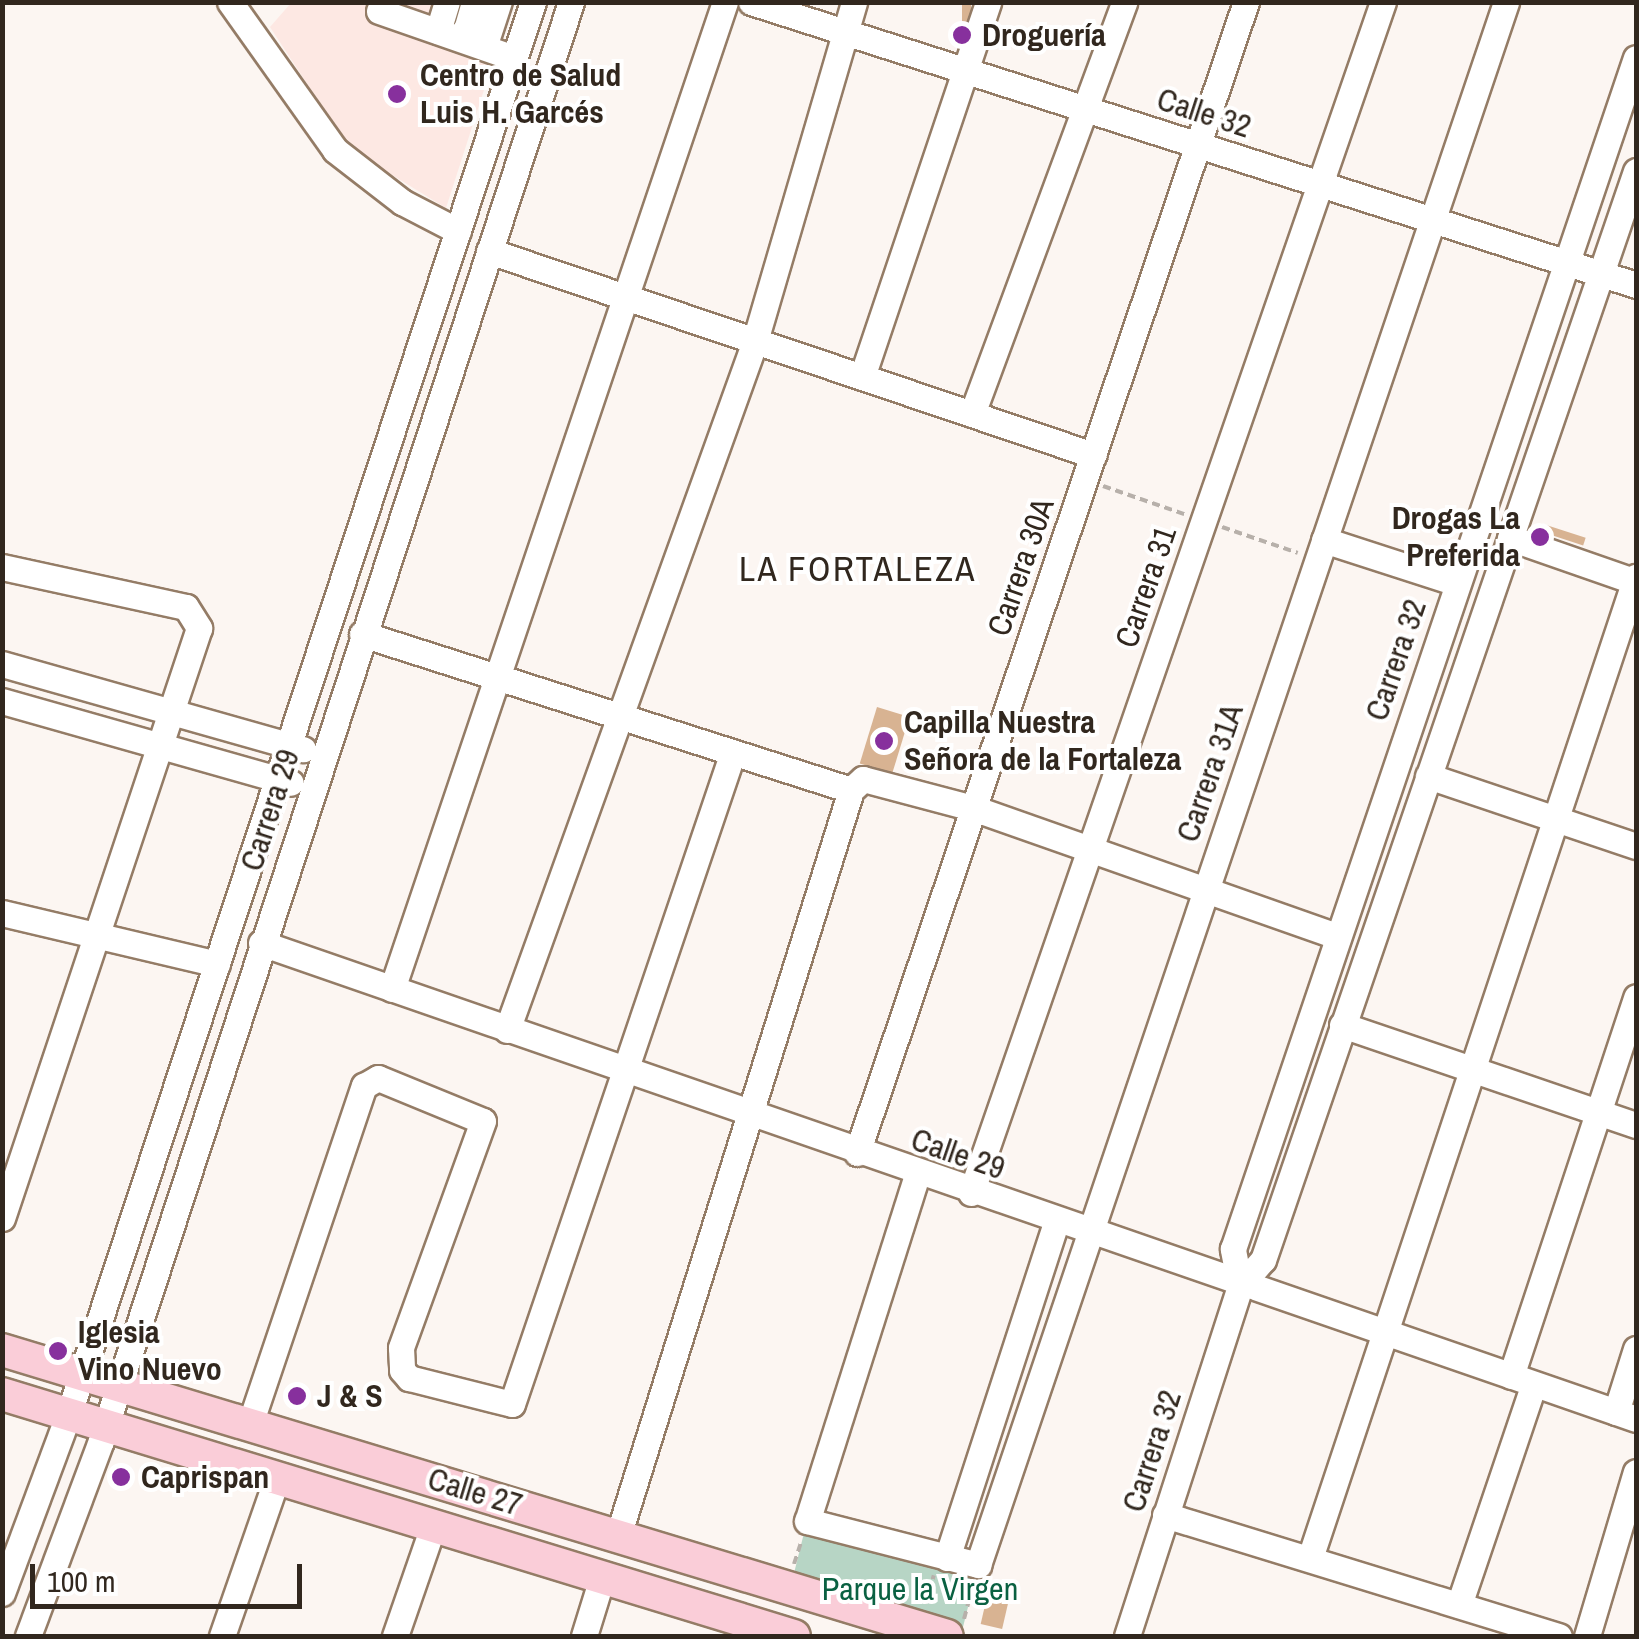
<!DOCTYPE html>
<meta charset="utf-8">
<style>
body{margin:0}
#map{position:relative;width:1639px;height:1639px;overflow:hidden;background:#fcf6f2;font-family:"Archivo Narrow",sans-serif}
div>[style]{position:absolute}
.medical>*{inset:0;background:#fde8e3}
.green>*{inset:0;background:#b7d5c5;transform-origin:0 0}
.building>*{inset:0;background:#d8b392;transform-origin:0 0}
.path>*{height:4px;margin-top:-2px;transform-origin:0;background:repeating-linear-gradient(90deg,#b7b0aa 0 8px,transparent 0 13px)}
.roads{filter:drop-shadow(2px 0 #947c66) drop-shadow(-2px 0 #947c66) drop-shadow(0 2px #947c66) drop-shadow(0 -2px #947c66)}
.minor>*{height:25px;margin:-12.5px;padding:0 12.5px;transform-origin:12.5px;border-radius:12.5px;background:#fff}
.major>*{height:32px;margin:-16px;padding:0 16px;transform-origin:16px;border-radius:16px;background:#facdd8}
.dots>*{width:28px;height:28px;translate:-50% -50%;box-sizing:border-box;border:5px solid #fff;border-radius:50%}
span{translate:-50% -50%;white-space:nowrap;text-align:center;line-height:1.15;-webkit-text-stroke:8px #fff;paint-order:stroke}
.poi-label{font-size:32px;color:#31271e;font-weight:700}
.left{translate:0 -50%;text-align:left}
.right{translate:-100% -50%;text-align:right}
.street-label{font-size:32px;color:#31271e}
.park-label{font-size:32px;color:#0a6142}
.neighbourhood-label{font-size:35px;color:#31271e;letter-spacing:2.5px}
.frame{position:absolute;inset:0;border:5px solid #31271e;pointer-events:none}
.scale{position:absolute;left:30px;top:1564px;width:272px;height:45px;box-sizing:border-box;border:5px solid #31271e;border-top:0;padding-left:12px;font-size:30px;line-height:35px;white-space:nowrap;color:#31271e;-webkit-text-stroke:8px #fff;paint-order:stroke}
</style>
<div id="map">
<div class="medical">
<div style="clip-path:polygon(291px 3px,512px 3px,446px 208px,361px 156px,341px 136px,270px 27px)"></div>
</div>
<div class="green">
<div style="left:807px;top:1521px;width:177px;height:71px;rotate:14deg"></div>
</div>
<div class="building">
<div style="left:962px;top:2px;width:9px;height:37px"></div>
<div style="left:1540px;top:523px;width:48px;height:8px;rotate:18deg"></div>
<div style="left:877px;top:707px;width:34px;height:59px;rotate:17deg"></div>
<div style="left:989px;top:1588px;width:22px;height:37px;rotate:13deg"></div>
</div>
<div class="path">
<div style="left:1103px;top:486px;width:86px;rotate:19.1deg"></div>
<div style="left:1222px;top:527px;width:80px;rotate:18.9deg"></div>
<div style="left:794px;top:1564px;width:25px;rotate:-72deg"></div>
<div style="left:925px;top:1604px;width:30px;rotate:-73deg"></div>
<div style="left:964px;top:1619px;width:35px;rotate:-75deg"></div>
</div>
<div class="roads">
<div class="minor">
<div style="left:230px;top:2px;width:181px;rotate:54.6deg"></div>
<div style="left:335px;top:150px;width:85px;rotate:37.8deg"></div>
<div style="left:402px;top:202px;width:63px;rotate:27.4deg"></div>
<div style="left:751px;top:2px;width:929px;rotate:17.73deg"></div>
<div style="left:379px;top:11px;width:143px;rotate:19.2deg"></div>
<div style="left:465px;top:30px;width:23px;rotate:20deg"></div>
<div style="left:487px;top:38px;width:38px;rotate:-72deg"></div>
<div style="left:466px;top:30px;width:29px;rotate:-74deg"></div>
<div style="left:438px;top:31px;width:30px;rotate:-73deg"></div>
<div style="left:489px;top:251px;width:638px;rotate:18.66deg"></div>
<div style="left:862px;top:377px;width:396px;rotate:-71.4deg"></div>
<div style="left:972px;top:414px;width:439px;rotate:-69.7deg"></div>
<div style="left:1510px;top:538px;width:133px;rotate:19.2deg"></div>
<div style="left:1324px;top:540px;width:140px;rotate:17.9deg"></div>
<div style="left:2px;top:567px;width:188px;rotate:12.3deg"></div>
<div style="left:186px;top:607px;width:25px;rotate:58deg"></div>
<div style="left:199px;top:628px;width:622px;rotate:108.46deg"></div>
<div style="left:362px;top:634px;width:513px;rotate:17.69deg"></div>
<div style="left:2px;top:664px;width:313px;rotate:15.8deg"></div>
<div style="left:2px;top:701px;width:300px;rotate:15.8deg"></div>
<div style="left:1428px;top:776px;width:219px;rotate:18.6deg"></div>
<div style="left:2px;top:913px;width:221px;rotate:13.3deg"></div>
<div style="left:261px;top:943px;width:1455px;rotate:19.09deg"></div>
<div style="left:392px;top:989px;width:1042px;rotate:-71.36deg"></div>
<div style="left:1342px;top:1025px;width:311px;rotate:18.8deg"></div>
<div style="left:507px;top:1030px;width:732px;rotate:-70.2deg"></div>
<div style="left:755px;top:341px;width:353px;rotate:-73.7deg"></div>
<div style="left:857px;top:1153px;width:1215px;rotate:-71.33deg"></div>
<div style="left:917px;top:1175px;width:363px;rotate:107.6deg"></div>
<div style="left:807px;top:1521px;width:177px;rotate:14.4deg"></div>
<div style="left:978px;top:1565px;width:1650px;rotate:-71.33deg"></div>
<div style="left:971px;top:1193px;width:1260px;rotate:-70.92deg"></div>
<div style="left:1240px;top:1286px;width:38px;rotate:-101deg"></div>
<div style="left:1233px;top:1249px;width:1257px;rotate:-71.31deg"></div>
<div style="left:1511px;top:1376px;width:399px;rotate:-71.7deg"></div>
<div style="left:1616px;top:1412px;width:66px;rotate:-72.4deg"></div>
<div style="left:251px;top:1421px;width:354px;rotate:-71.4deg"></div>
<div style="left:364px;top:1086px;width:16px;rotate:-30deg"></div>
<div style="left:378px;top:1078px;width:113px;rotate:22.3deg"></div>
<div style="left:483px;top:1121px;width:241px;rotate:109.9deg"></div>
<div style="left:401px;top:1348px;width:22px;rotate:87deg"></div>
<div style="left:402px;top:1370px;width:11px;rotate:49deg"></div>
<div style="left:409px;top:1378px;width:106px;rotate:14.2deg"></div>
<div style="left:512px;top:1404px;width:688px;rotate:-71.28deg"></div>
<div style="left:1165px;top:1515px;width:412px;rotate:17.1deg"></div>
<div style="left:618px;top:1536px;width:782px;rotate:-72.65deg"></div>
<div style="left:851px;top:790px;width:16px;rotate:-43deg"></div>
<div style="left:863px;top:779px;width:114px;rotate:14.8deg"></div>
<div style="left:973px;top:808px;width:385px;rotate:19.4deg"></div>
<div style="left:947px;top:1558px;width:353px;rotate:-72deg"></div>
<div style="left:1310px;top:1558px;width:1034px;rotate:-71.62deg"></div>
<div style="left:2px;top:1593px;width:189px;rotate:-69.6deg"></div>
<div style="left:68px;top:1416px;width:1488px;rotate:-71.8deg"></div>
<div style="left:1459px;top:1605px;width:233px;rotate:-71.3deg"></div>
<div style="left:28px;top:1636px;width:208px;rotate:-69.5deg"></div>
<div style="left:101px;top:1441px;width:1514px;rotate:-71.91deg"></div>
<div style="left:222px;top:1636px;width:167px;rotate:-70.8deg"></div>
<div style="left:395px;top:1636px;width:116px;rotate:-70.9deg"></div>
<div style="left:584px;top:1636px;width:61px;rotate:-72.8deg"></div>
<div style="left:1127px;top:1636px;width:368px;rotate:-72.1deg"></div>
<div style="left:1240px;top:1286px;width:35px;rotate:-49deg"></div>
<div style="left:1263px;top:1260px;width:1151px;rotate:-71.09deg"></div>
<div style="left:1587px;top:1636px;width:171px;rotate:-73.4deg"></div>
</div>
<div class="major">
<div style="left:2px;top:1350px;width:987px;rotate:16.84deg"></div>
<div style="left:2px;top:1394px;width:828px;rotate:16.99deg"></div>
</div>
</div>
<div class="dots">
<div style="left:962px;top:35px;background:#87309d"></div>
<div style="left:397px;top:94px;background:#87309d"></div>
<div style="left:1540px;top:537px;background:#87309d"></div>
<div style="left:884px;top:741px;background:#87309d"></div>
<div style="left:58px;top:1351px;background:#87309d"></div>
<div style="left:297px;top:1396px;background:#87309d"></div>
<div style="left:121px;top:1477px;background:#87309d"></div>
</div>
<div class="poi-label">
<span class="left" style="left:982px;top:35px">Droguería</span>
<span class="left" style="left:420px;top:94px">Centro de Salud<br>Luis H. Garcés</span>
<span class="right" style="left:1520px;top:537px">Drogas La<br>Preferida</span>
<span class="left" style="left:904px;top:741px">Capilla Nuestra<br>Señora de la Fortaleza</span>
<span class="left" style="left:78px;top:1351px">Iglesia<br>Vino Nuevo</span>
<span class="left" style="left:317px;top:1396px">J &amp; S</span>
<span class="left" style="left:141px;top:1477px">Caprispan</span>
</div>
<div class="street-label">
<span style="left:1204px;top:113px;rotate:18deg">Calle 32</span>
<span style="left:1021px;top:567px;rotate:-71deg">Carrera 30A</span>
<span style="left:1146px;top:587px;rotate:-71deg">Carrera 31</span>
<span style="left:1396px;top:660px;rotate:-71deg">Carrera 32</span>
<span style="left:1210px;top:773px;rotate:-71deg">Carrera 31A</span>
<span style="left:270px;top:810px;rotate:-72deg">Carrera 29</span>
<span style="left:958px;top:1154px;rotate:19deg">Calle 29</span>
<span style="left:1152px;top:1451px;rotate:-72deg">Carrera 32</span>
<span style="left:475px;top:1492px;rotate:17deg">Calle 27</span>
</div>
<div class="park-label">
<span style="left:920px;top:1589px">Parque la Virgen</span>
</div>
<div class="neighbourhood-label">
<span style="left:858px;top:569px">LA FORTALEZA</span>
</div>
<div class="frame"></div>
<div class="scale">100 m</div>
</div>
